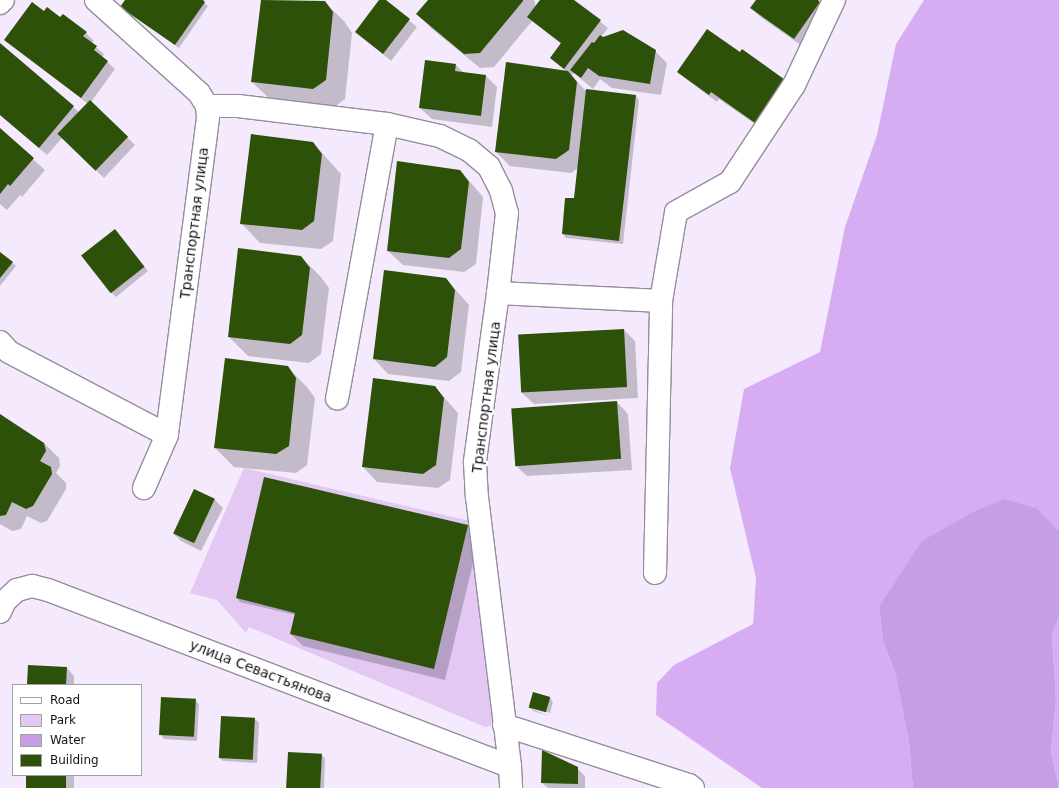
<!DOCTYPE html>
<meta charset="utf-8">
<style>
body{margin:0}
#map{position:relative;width:1059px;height:788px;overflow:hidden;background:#f5eafd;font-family:"DejaVu Sans",sans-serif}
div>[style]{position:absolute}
.green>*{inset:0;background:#e2c8f3}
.forest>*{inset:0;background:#d6adf2}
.water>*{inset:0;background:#c79ee3}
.shadow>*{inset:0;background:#0003;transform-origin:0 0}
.building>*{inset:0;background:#2d5108;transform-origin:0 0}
.roads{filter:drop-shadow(1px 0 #958c9d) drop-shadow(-1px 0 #958c9d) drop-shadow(0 1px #958c9d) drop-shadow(0 -1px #958c9d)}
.minor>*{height:22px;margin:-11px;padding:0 11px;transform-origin:11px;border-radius:11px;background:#fff}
span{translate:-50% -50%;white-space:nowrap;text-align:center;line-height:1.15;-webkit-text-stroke:4px #fff;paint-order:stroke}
.street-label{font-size:14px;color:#171319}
.legend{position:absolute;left:12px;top:684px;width:130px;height:92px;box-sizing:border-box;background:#fff;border:1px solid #a2a1a3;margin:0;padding:5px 7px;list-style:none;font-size:12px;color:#171319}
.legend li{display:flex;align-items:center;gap:8px;height:20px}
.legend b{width:20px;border:1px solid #a2a1a3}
</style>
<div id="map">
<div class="green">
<div style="clip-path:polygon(244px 468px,470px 521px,493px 716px,491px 726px,485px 727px,249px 627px,246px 633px,217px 600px,190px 593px)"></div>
</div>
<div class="forest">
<div style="clip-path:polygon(924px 0,1059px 0,1059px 531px,1038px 509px,897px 582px,879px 607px,883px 641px,895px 672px,909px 743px,913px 788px,762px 788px,656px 715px,657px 683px,674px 665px,753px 624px,756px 578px,730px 468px,744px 389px,820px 352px,845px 227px,877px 135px,896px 44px)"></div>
<div style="clip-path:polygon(1059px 616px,1059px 788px,1051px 752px,1056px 699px,1052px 635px)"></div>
</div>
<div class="water">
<div style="clip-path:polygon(1004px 499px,1038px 509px,1059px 531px,1059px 616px,1052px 635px,1056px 699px,1051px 752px,1059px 788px,913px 788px,909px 743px,895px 672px,883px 641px,879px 607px,922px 541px,973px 512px)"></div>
</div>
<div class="shadow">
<div style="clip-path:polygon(126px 0,201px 0,208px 6px,179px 48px,125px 10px)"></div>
<div style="clip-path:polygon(262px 0,324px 2px,344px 21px,352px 33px,345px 99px,333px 108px,272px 101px,252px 82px)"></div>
<div style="clip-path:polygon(381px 0,384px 0,417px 27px,391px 61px,356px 32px)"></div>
<div style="clip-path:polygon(429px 0,534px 0,536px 7px,541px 0,573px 0,608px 28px,601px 37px,655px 51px,667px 63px,661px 95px,612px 88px,600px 79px,593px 89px,574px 73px,572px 76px,587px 92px,636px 96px,639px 100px,623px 244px,566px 238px,563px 234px,566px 199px,574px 200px,578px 168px,571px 173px,510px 166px,496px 152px,567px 72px,551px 58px,561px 44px,532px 21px,494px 67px,480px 68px,432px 29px,417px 14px)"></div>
<div style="clip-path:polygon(758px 0,816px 0,828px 10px,802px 46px,759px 16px,752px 8px)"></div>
<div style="clip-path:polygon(44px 13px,60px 19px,63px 15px,86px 33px,94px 41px,91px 43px,104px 54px,102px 57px,115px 69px,91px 102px,135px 145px,104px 178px,62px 138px,47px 155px,0 115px,0 44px,79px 112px,88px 104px,5px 40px)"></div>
<div style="clip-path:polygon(707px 30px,766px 132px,719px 99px,717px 102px,686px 79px,678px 72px)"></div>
<div style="clip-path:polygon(456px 65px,464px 73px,486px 76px,497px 87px,492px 127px,432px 119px,420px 108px)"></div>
<div style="clip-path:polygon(0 130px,45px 170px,22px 197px,20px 195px,7px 210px,0 204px)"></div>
<div style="clip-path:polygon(313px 143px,341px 174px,333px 241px,321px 249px,260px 243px,241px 223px)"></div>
<div style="clip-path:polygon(460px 170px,483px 197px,476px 264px,464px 272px,403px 265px,388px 251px)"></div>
<div style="clip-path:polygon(118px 234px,148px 271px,116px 297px,112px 293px)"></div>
<div style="clip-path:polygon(0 253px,16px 266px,0 286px)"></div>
<div style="clip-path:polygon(301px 257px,320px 276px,329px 288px,321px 354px,309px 363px,248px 356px,229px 337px)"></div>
<div style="clip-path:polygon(446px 279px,469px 305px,461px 372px,449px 381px,388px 374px,374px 359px)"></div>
<div style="clip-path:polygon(624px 330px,635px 341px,638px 398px,534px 404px,522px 393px)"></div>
<div style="clip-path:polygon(287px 367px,307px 387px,315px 398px,307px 465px,296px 473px,234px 467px,215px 448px)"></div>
<div style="clip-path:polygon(435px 387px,458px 413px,450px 480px,438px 488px,377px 482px,363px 467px)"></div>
<div style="clip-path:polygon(617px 402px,628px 414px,632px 470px,527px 476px,515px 465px)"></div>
<div style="clip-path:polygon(0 416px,44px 443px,59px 458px,60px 466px,56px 473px,66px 483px,66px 489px,47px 521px,41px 523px,27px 516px,21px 529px,12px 531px,0 524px)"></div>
<div style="clip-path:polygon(194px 490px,215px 500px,223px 508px,201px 551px,181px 541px,173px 533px)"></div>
<div style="clip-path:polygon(446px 521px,468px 526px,479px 538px,445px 680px,303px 646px,291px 634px,296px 615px,240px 602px,237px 598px)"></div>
<div style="clip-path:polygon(67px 668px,74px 676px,74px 685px,28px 685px)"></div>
<div style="clip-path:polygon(162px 698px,195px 700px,199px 704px,197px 741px,164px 739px,161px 735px)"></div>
<div style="clip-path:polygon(550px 698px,553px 702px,550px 713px,532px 707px,532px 709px,549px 716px,533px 711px,529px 707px)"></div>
<div style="clip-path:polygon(222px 717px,255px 719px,259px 723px,257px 763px,223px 761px,219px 758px)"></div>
<div style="clip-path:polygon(322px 755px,325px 759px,324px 788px,287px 788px)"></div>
<div style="clip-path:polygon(577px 768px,585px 776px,585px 788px,548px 788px,542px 783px)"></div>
<div style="left:27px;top:775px;width:47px;height:13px"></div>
</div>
<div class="building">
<div style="clip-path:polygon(125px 0,203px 0,205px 2px,175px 45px,120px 7px)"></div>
<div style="clip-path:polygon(261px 0,325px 1px,333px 12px,326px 80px,313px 89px,251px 82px)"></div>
<div style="clip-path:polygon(379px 0,386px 0,410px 19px,383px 54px,355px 32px)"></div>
<div style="clip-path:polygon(428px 0,523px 0,523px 1px,480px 53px,464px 54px,416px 14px)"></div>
<div style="clip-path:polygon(540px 0,574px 0,601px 20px,564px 69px,550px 58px,561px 43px,527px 17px)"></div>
<div style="clip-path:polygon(756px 0,818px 0,820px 2px,794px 39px,750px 8px)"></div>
<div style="clip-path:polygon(32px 2px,44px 11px,47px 7px,60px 17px,63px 14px,87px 32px,83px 36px,97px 46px,94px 50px,108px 61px,81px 98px,4px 40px)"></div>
<div style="clip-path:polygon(707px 29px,740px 52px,742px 49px,788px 82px,758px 125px,711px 92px,709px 95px,677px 72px)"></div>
<div style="clip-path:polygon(623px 30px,656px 50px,650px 84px,599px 76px,588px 68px,581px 78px,570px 70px,592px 42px,594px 43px,600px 35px,603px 37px)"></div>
<div style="clip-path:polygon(0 43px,74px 106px,39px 148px,0 115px)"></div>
<div style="clip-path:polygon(425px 60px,456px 64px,455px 71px,486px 75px,481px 116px,419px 108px)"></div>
<div style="clip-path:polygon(506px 62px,568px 71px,577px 82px,569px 150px,556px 159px,495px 152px)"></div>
<div style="clip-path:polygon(586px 89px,636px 95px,619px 241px,562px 234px,565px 198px,574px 198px)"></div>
<div style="left:90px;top:100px;width:53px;height:47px;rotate:44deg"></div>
<div style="clip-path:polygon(0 128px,34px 158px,10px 186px,8px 184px,0 194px)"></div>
<div style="clip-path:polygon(251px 134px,313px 142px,322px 154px,314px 221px,302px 230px,240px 224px)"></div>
<div style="clip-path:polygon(397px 161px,460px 170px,469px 182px,461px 249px,449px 258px,387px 251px)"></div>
<div style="left:115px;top:229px;width:48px;height:43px;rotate:52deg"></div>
<div style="clip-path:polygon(238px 248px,301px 256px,310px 268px,302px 335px,290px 344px,228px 337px)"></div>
<div style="clip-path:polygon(0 252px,13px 262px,0 278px)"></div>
<div style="clip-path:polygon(384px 270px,446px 278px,455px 290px,447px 357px,435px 367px,373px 359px)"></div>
<div style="left:624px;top:329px;width:58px;height:106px;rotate:87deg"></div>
<div style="clip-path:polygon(225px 358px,288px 366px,296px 378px,289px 446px,276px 454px,214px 448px)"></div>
<div style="clip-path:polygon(373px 378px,435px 386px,444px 398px,436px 465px,423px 474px,362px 467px)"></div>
<div style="left:617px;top:401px;width:58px;height:106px;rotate:86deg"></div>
<div style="clip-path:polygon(0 414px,44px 443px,46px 451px,40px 461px,51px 467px,52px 474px,33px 506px,26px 509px,12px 502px,6px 515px,0 516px)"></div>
<div style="clip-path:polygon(264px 477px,468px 525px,434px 669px,290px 634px,295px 613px,236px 598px)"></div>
<div style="left:194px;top:489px;width:23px;height:49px;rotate:25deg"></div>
<div style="left:28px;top:665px;width:39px;height:20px;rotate:3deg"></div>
<div style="left:533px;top:692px;width:18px;height:16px;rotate:16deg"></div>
<div style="left:161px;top:697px;width:35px;height:38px;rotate:3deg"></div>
<div style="left:221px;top:716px;width:34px;height:42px;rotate:3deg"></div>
<div style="clip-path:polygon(542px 750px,578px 767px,578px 784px,541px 783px)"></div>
<div style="left:288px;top:752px;width:34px;height:36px;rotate:3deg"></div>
<div style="left:26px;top:775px;width:40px;height:13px"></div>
</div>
<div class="roads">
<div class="minor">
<div style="left:96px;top:0;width:139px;rotate:42.1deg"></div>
<div style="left:199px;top:93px;width:15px;rotate:58deg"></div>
<div style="left:207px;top:106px;width:12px;rotate:85deg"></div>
<div style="left:208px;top:118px;width:320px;rotate:97.4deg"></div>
<div style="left:167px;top:435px;width:58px;rotate:113.5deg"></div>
<div style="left:0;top:3px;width:4px;rotate:-45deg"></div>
<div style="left:207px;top:106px;width:31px"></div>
<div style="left:238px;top:106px;width:150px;rotate:6.9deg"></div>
<div style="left:387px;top:124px;width:279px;rotate:100.3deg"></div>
<div style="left:387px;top:124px;width:54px;rotate:12.8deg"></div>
<div style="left:440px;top:136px;width:32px;rotate:26deg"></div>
<div style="left:469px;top:150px;width:26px;rotate:40deg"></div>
<div style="left:489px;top:167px;width:27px;rotate:63deg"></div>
<div style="left:501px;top:191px;width:23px;rotate:75deg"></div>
<div style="left:507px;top:213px;width:81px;rotate:96.4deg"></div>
<div style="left:498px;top:293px;width:171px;rotate:97.8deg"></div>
<div style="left:475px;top:462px;width:35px;rotate:87deg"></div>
<div style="left:477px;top:497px;width:271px;rotate:83deg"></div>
<div style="left:510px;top:766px;width:22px;rotate:87deg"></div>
<div style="left:498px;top:293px;width:163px;rotate:2.8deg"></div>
<div style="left:0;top:342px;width:13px;rotate:48deg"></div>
<div style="left:9px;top:352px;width:178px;rotate:27.7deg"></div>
<div style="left:655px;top:573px;width:272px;rotate:-88.7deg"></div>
<div style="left:661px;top:301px;width:90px;rotate:-80.4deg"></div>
<div style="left:676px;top:212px;width:62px;rotate:-29.1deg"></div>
<div style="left:730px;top:182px;width:116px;rotate:-56.6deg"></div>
<div style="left:794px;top:85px;width:94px;rotate:-64.8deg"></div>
<div style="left:0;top:612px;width:12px;rotate:-66deg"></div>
<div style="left:5px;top:601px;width:16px;rotate:-43deg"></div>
<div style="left:17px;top:590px;width:16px;rotate:-15deg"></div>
<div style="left:32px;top:586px;width:16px;rotate:14deg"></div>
<div style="left:48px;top:590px;width:494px;rotate:20.9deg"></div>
<div style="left:504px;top:725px;width:194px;rotate:18deg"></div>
<div style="left:689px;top:785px;width:5px;rotate:37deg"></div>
</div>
</div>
<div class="street-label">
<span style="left:194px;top:223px;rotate:-83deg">Транспортная улица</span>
<span style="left:486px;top:397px;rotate:-83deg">Транспортная улица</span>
<span style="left:261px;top:671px;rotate:21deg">улица Севастьянова</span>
</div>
<ul class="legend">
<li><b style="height:5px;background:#fff"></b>Road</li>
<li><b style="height:11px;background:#e2c8f3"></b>Park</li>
<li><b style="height:11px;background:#c79ee3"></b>Water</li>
<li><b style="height:11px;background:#2d5108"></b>Building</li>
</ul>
</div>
